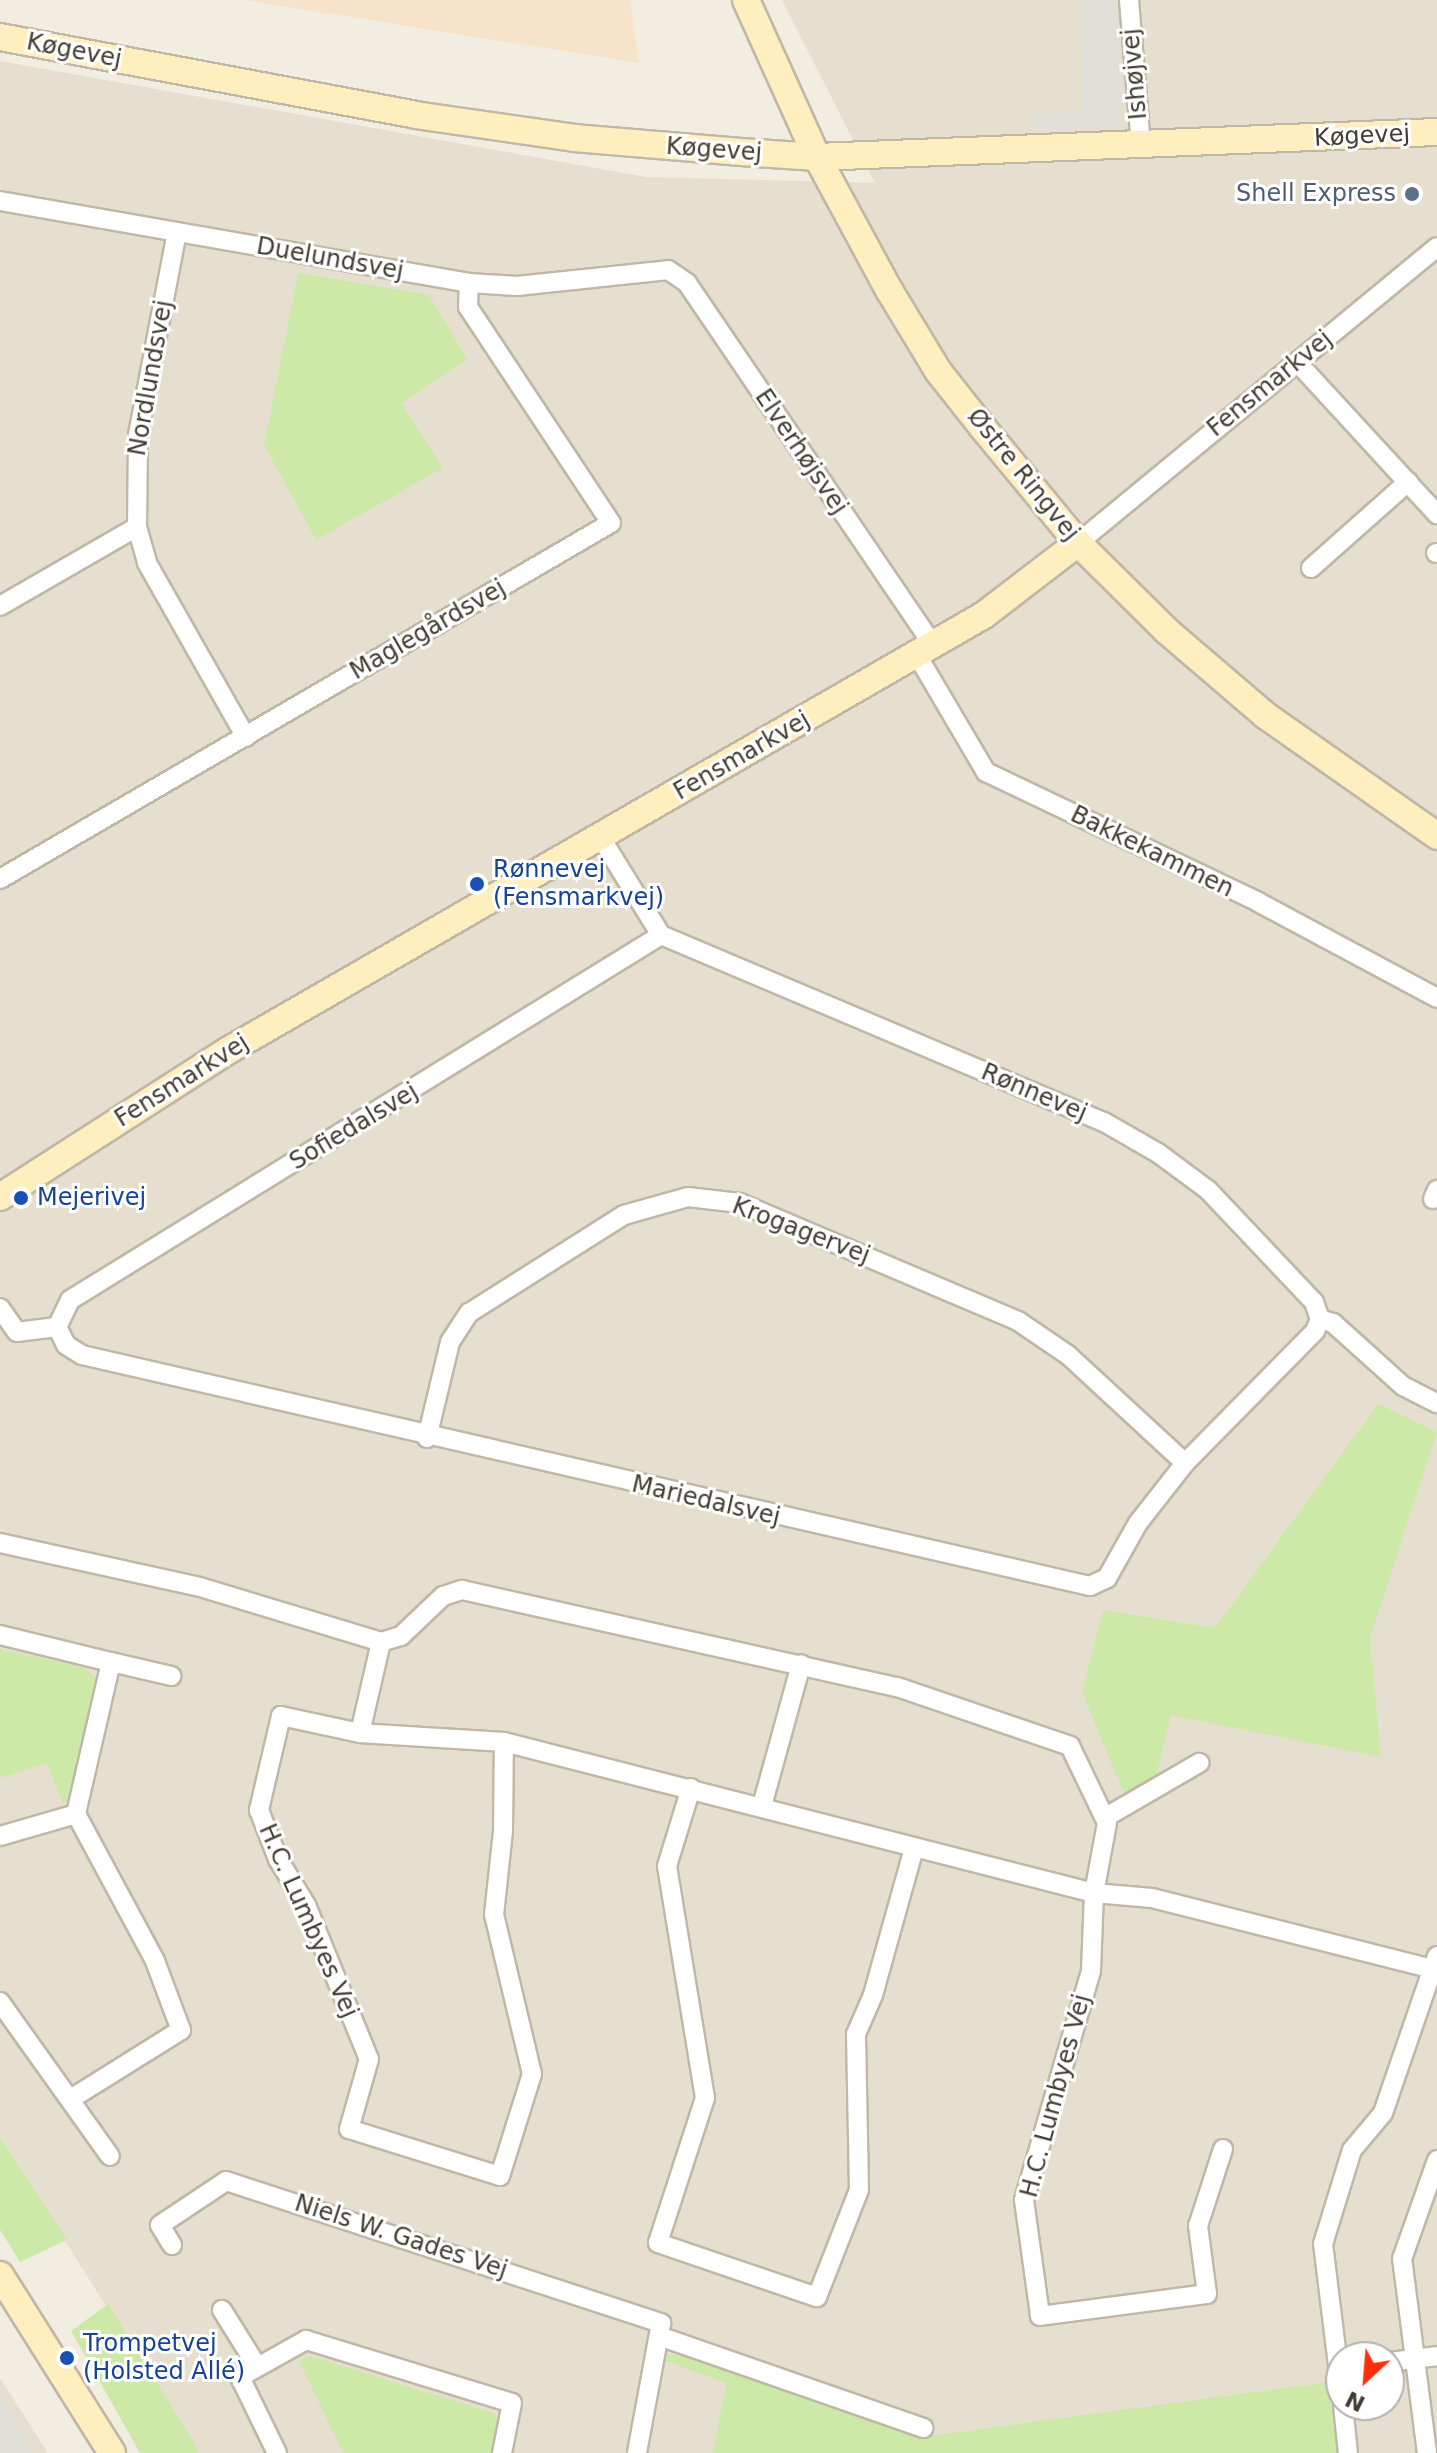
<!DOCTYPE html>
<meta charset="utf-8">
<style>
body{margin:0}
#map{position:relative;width:1437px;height:2453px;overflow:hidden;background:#f2ede1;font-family:"DejaVu Sans",sans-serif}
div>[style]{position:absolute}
.residential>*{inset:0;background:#e6dfcf}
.commercial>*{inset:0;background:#f6e3ca}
.green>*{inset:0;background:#cce9a7}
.parking>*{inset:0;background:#e1dfda}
.roads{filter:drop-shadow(2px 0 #c0b7a7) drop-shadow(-2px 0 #c0b7a7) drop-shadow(0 2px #c0b7a7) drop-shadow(0 -2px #c0b7a7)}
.street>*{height:18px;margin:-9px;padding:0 9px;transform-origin:9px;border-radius:9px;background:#fff}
.secondary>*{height:26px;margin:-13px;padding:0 13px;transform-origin:13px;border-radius:13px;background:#ffefbe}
.dots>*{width:22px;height:22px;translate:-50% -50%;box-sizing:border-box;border:4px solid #fff;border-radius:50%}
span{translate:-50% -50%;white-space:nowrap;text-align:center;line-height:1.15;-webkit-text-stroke:6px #fff;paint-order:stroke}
.street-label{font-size:24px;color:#433c32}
.service-label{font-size:24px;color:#4e5e75}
.right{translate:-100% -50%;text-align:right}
.transit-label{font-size:24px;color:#164399}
.left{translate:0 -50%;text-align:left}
.north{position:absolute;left:1325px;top:2341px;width:80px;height:80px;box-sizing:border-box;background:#fff;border:2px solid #b4b1ad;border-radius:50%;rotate:206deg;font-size:22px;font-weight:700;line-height:32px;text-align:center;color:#433c32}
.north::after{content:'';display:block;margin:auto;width:28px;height:36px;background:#ff2e0b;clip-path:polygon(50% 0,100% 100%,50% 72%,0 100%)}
</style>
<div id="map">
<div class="residential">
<div style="clip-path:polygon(evenodd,782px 0,1437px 0,1437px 2453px,198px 2453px,0 2137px,0 61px,646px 177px,875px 183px,782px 0,1341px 2357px,1389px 2357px,1389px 2405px,1341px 2405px,1341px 2357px)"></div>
<div style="clip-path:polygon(0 2378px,48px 2453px,0 2453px)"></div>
</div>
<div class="commercial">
<div style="clip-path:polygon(244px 0,630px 0,639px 63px)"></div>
</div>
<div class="green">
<div style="clip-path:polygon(298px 273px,429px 295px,467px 359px,401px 404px,443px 468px,316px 540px,264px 445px)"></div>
<div style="clip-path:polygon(1378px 1404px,1437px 1432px,1370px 1638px,1381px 1757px,1171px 1715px,1156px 1779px,1125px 1796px,1082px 1692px,1103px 1610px,1215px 1628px)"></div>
<div style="clip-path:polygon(0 1649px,85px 1668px,96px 1680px,70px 1799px,63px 1804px,47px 1763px,0 1778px)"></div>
<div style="clip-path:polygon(0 2137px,67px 2240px,20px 2262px,0 2230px)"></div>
<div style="clip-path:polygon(108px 2304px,193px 2441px,198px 2453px,140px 2453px,71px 2331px)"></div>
<div style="clip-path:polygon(663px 2354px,688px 2356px,922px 2437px,1330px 2382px,1341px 2453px,713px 2453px,726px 2383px,661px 2359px)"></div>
<div style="clip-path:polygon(310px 2356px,493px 2413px,501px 2424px,494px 2453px,343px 2453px,299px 2361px)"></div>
</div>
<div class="parking">
<div style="clip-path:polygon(1082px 0,1117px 0,1120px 126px,1034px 130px,1033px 114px,1084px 113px)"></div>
<div style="clip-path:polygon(0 2397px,32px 2453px,0 2453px)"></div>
</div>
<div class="roads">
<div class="street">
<div style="left:1129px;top:0;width:147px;rotate:85.3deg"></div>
<div style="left:0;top:201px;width:476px;rotate:9.9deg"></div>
<div style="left:469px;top:283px;width:48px;rotate:3.6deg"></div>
<div style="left:517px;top:286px;width:152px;rotate:-6deg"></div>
<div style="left:668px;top:270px;width:23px;rotate:34deg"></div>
<div style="left:687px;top:283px;width:438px;rotate:55.8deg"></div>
<div style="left:177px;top:232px;width:207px;rotate:100.9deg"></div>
<div style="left:138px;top:435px;width:92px;rotate:90.6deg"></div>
<div style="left:137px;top:527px;width:37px;rotate:74deg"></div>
<div style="left:147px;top:563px;width:200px;rotate:60.4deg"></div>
<div style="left:1297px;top:362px;width:207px;rotate:47.4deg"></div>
<div style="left:1078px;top:543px;width:465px;rotate:-39.5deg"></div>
<div style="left:1436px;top:553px;width:1px"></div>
<div style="left:1311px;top:568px;width:130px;rotate:-41.6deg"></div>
<div style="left:0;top:606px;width:158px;rotate:-30deg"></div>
<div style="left:917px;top:655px;width:136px;rotate:59.5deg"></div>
<div style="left:986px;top:772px;width:301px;rotate:25.5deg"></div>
<div style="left:1258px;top:902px;width:203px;rotate:28.2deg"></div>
<div style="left:601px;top:838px;width:114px;rotate:58.3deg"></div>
<div style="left:661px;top:935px;width:481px;rotate:22.9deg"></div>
<div style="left:1104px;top:1122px;width:62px;rotate:29.9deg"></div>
<div style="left:1158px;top:1153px;width:62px;rotate:36.5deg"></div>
<div style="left:1208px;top:1190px;width:154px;rotate:46.6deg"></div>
<div style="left:1314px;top:1302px;width:18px;rotate:71deg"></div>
<div style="left:1320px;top:1319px;width:14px;rotate:17deg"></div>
<div style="left:1333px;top:1323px;width:94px;rotate:42deg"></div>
<div style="left:1403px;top:1386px;width:38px;rotate:27deg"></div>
<div style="left:0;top:879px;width:707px;rotate:-30.23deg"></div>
<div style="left:611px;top:523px;width:259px;rotate:-123.5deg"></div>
<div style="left:468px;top:307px;width:24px;rotate:-88deg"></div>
<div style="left:1433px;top:1199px;width:10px;rotate:-66deg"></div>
<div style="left:0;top:1308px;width:29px;rotate:55deg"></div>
<div style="left:17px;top:1332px;width:40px;rotate:-7.1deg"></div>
<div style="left:57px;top:1327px;width:20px;rotate:63deg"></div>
<div style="left:66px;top:1345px;width:19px;rotate:32deg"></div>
<div style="left:82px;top:1355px;width:1034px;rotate:12.91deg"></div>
<div style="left:1090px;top:1586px;width:19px;rotate:-25deg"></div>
<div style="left:1107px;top:1578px;width:63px;rotate:-60.6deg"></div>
<div style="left:1138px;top:1523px;width:76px;rotate:-51.9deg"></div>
<div style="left:1185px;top:1463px;width:185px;rotate:-45.4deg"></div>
<div style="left:1315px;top:1331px;width:13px;rotate:-67deg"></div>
<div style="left:57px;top:1327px;width:30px;rotate:-64deg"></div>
<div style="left:70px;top:1300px;width:695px;rotate:-31.7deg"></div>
<div style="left:427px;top:1438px;width:99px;rotate:-76.5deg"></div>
<div style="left:450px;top:1342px;width:35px;rotate:-57deg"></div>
<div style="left:469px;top:1313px;width:183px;rotate:-32.3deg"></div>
<div style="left:624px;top:1215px;width:66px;rotate:-15.7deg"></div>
<div style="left:688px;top:1197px;width:52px;rotate:6.6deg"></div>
<div style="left:740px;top:1203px;width:302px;rotate:23deg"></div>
<div style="left:1018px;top:1321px;width:60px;rotate:34.2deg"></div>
<div style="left:1068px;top:1355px;width:159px;rotate:42.7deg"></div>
<div style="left:0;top:1543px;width:205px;rotate:12.4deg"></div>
<div style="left:200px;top:1587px;width:189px;rotate:16.9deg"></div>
<div style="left:381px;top:1642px;width:21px;rotate:-17deg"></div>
<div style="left:401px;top:1636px;width:58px;rotate:-43.6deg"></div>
<div style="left:443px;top:1596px;width:20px;rotate:-18deg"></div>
<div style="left:462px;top:1590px;width:446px;rotate:12.6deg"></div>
<div style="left:897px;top:1687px;width:183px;rotate:18.8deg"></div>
<div style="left:1070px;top:1746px;width:85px;rotate:64.3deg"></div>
<div style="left:1107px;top:1823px;width:71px;rotate:100.5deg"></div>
<div style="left:1094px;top:1893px;width:78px;rotate:92.2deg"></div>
<div style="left:1091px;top:1971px;width:239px;rotate:106.3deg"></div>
<div style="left:1024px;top:2200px;width:117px;rotate:82.1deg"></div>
<div style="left:1040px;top:2316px;width:168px;rotate:-7.5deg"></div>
<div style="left:1207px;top:2294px;width:69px;rotate:-97.5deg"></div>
<div style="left:1198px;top:2226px;width:81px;rotate:-72deg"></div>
<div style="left:0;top:1635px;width:114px;rotate:13.7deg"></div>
<div style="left:111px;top:1662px;width:156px;rotate:103deg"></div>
<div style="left:76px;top:1814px;width:167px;rotate:61.7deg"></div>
<div style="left:155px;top:1961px;width:74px;rotate:69.4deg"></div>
<div style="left:181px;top:2030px;width:128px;rotate:148deg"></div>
<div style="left:381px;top:1642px;width:93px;rotate:103deg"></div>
<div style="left:360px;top:1733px;width:81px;rotate:-167.9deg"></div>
<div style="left:281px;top:1716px;width:97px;rotate:103.2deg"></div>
<div style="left:259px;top:1810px;width:53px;rotate:68.8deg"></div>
<div style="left:278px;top:1859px;width:54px;rotate:58.7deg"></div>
<div style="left:306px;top:1905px;width:166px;rotate:67.8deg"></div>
<div style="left:369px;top:2059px;width:73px;rotate:105.9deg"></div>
<div style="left:349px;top:2129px;width:158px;rotate:17.3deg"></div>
<div style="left:500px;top:2176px;width:107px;rotate:-72.6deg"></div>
<div style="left:532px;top:2074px;width:163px;rotate:-103.4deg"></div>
<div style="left:494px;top:1915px;width:84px;rotate:-83.9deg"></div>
<div style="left:503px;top:1831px;width:89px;rotate:-89.4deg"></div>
<div style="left:111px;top:1662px;width:62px;rotate:13.1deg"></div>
<div style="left:360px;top:1733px;width:144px;rotate:3.6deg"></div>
<div style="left:504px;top:1742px;width:609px;rotate:14.36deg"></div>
<div style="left:1094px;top:1893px;width:58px;rotate:4.9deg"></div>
<div style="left:1152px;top:1898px;width:290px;rotate:14.2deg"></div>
<div style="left:691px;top:1788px;width:82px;rotate:107.1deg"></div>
<div style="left:667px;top:1866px;width:235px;rotate:80.7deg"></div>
<div style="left:705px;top:2098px;width:152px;rotate:108deg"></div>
<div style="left:658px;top:2243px;width:168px;rotate:18.8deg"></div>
<div style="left:817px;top:2297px;width:115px;rotate:-68.6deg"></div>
<div style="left:859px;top:2190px;width:156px;rotate:-91.1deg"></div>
<div style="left:856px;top:2034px;width:43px;rotate:-66.4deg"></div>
<div style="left:873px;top:1995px;width:153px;rotate:-74.4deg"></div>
<div style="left:762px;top:1806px;width:147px;rotate:-74.6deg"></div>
<div style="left:1106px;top:1817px;width:108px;rotate:-30.1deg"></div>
<div style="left:0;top:1836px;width:79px;rotate:-16.1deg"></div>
<div style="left:0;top:2002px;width:189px;rotate:54.5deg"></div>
<div style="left:172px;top:2245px;width:23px;rotate:-121deg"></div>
<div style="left:160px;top:2225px;width:79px;rotate:-33.7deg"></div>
<div style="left:226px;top:2181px;width:458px;rotate:18.1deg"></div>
<div style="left:661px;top:2323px;width:132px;rotate:100.5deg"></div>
<div style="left:222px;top:2310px;width:66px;rotate:58deg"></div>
<div style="left:659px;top:2336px;width:280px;rotate:19.2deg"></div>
<div style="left:1389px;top:2362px;width:48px;rotate:-7.1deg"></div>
<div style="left:1341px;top:2390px;width:147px;rotate:-97deg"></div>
<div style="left:1323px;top:2244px;width:98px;rotate:-72.9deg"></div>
<div style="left:1352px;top:2150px;width:48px;rotate:-50deg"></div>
<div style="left:1383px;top:2113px;width:166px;rotate:-71deg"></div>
<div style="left:1343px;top:2405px;width:48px;rotate:84.1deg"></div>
<div style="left:277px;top:2453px;width:85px;rotate:-116deg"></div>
<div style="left:240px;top:2377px;width:76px;rotate:-29.3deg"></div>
<div style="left:306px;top:2340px;width:215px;rotate:17deg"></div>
<div style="left:512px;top:2403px;width:51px;rotate:101.3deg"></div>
<div style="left:1427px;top:2453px;width:196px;rotate:-97.3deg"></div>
<div style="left:1402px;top:2259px;width:105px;rotate:-70.5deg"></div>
</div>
<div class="secondary">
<div style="left:746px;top:0;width:172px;rotate:65.7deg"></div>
<div style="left:817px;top:157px;width:151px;rotate:61.6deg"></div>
<div style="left:889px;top:290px;width:95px;rotate:58.8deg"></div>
<div style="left:938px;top:371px;width:73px;rotate:51.7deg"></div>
<div style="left:983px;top:428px;width:149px;rotate:50.4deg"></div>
<div style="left:1078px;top:543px;width:125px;rotate:44.7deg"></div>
<div style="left:1167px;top:631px;width:129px;rotate:40.6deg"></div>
<div style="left:1265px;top:715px;width:210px;rotate:35.1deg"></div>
<div style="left:0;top:37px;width:422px;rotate:10.6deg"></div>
<div style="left:415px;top:115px;width:161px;rotate:8.2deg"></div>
<div style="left:574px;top:138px;width:168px;rotate:4.8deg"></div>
<div style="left:741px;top:152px;width:76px;rotate:3.8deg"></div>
<div style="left:817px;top:157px;width:621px;rotate:-2.31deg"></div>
<div style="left:0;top:1197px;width:272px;rotate:-32.7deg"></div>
<div style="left:229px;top:1050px;width:871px;rotate:-29.95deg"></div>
<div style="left:984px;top:615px;width:118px;rotate:-37.5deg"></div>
<div style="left:0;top:2275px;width:210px;rotate:57.8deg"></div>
</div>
</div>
<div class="dots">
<div style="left:1412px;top:194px;background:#5c6f8a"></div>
<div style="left:477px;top:884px;background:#1a4fb4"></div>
<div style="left:21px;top:1198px;background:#1a4fb4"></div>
<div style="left:67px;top:2358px;background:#1a4fb4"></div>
</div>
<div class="street-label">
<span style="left:74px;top:51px;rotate:11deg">Køgevej</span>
<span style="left:1135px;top:74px;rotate:-95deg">Ishøjvej</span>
<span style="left:1362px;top:136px;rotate:-3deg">Køgevej</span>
<span style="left:714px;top:150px;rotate:4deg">Køgevej</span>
<span style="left:330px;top:259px;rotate:10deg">Duelundsvej</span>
<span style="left:151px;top:378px;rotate:-80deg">Nordlundsvej</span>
<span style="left:1270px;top:384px;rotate:-39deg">Fensmarkvej</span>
<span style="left:801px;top:452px;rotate:56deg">Elverhøjsvej</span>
<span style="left:1023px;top:475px;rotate:51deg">Østre Ringvej</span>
<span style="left:428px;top:630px;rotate:-30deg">Maglegårdsvej</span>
<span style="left:742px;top:756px;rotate:-30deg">Fensmarkvej</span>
<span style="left:1152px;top:852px;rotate:26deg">Bakkekammen</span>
<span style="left:182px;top:1081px;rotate:-32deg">Fensmarkvej</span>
<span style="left:1034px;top:1093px;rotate:23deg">Rønnevej</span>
<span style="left:354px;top:1127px;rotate:-31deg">Sofiedalsvej</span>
<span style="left:801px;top:1231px;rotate:21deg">Krogagervej</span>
<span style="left:706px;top:1501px;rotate:13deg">Mariedalsvej</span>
<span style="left:308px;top:1921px;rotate:66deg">H.C. Lumbyes Vej</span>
<span style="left:1056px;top:2096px;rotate:-75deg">H.C. Lumbyes Vej</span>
<span style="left:401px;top:2237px;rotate:18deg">Niels W. Gades Vej</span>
</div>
<div class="service-label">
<span class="right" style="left:1396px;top:194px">Shell Express</span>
</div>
<div class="transit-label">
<span class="left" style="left:493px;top:884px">Rønnevej<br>(Fensmarkvej)</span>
<span class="left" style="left:37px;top:1198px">Mejerivej</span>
<span class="left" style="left:83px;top:2358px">Trompetvej<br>(Holsted Allé)</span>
</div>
<div class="north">N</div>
</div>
